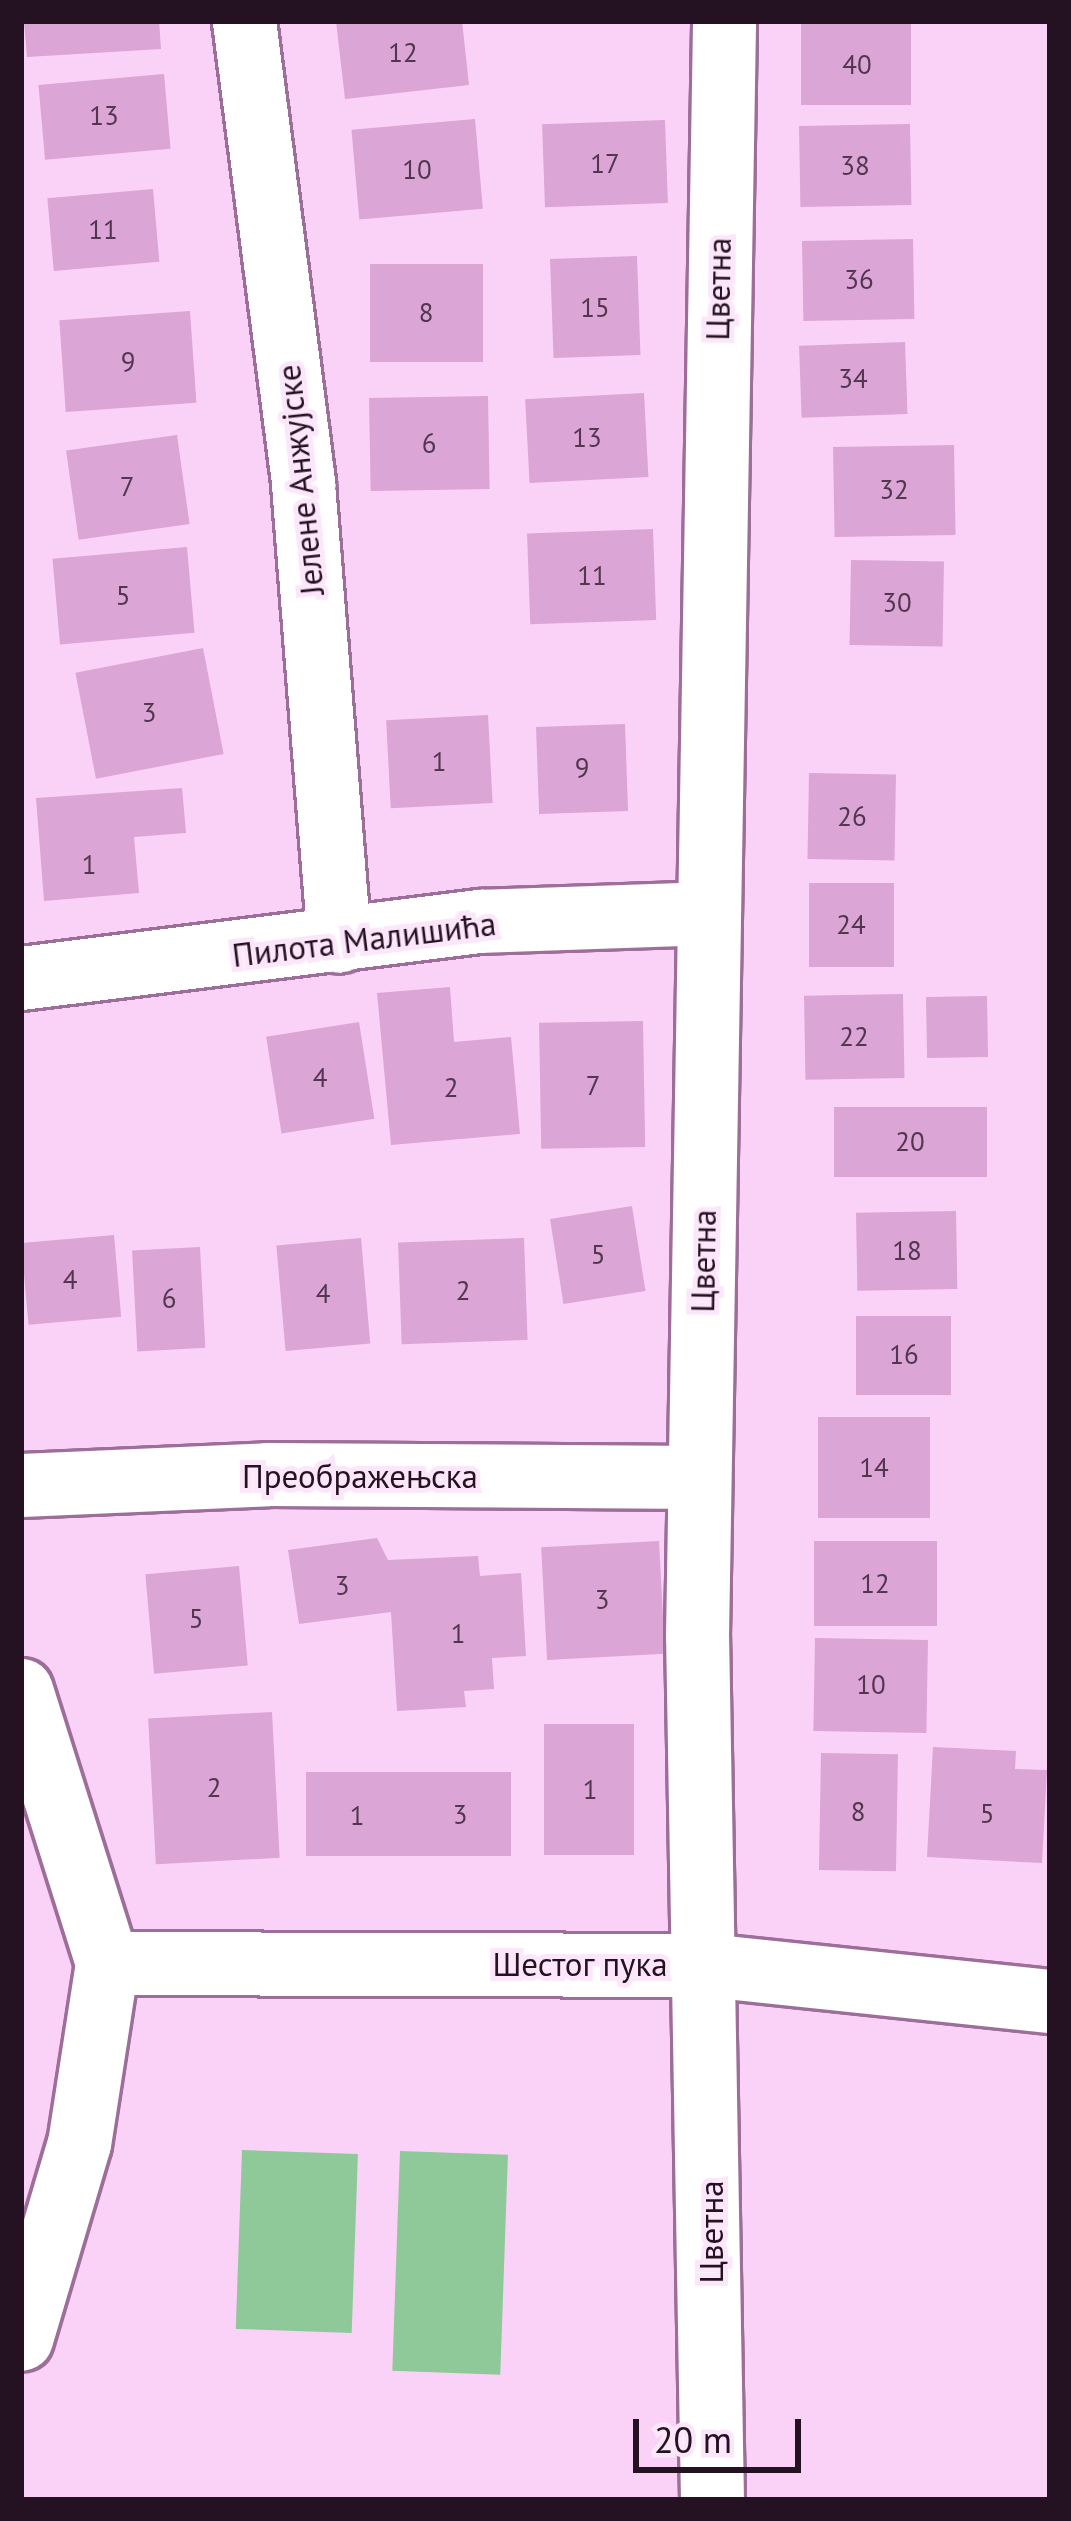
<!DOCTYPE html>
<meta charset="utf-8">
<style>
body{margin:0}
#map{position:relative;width:1071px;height:2521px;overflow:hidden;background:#fbd2f7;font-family:"PT Sans",sans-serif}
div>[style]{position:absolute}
.green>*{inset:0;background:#8fc899;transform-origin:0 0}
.building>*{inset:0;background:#dba5d6;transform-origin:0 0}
.roads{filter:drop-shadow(3px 0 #9d6e99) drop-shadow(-3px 0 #9d6e99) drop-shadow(0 3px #9d6e99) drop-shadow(0 -3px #9d6e99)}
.minor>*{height:63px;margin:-31.5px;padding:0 31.5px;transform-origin:31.5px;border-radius:31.5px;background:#fff}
span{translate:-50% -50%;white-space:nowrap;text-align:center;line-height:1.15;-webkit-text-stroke:10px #fce7fa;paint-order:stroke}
.number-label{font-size:27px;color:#52364f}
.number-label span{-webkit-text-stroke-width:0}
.street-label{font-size:33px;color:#241122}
.frame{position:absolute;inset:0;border:24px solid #241122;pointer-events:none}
.scale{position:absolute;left:633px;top:2419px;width:168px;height:54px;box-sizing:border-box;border:6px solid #241122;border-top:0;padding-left:15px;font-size:36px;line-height:42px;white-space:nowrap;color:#241122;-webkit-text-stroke:9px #fce7fa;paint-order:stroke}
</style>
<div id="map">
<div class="green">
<div style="left:242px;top:2150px;width:116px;height:179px;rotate:2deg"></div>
<div style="left:400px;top:2151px;width:108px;height:220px;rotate:2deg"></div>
</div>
<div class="building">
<div style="clip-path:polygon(24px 21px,159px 21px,161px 49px,27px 57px)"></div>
<div style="clip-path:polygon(336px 21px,462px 21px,469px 85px,345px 99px)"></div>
<div style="left:801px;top:24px;width:110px;height:81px"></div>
<div style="left:164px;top:74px;width:75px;height:126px;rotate:85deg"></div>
<div style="left:475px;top:119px;width:90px;height:124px;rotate:85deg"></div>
<div style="left:665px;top:120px;width:83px;height:123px;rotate:88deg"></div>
<div style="left:910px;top:124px;width:81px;height:111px;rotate:89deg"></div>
<div style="left:153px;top:189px;width:73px;height:106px;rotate:85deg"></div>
<div style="left:913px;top:239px;width:80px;height:111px;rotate:89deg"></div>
<div style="left:637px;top:256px;width:99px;height:87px;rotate:88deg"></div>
<div style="left:370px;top:264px;width:113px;height:98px"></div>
<div style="left:190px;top:311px;width:92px;height:131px;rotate:86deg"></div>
<div style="left:905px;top:342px;width:72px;height:106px;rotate:88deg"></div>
<div style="left:644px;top:393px;width:84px;height:119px;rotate:87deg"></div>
<div style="left:488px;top:396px;width:93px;height:119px;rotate:89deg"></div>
<div style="left:177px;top:435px;width:90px;height:112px;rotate:82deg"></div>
<div style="left:954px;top:445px;width:90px;height:121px;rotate:89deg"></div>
<div style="left:653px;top:529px;width:91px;height:126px;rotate:88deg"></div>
<div style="left:187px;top:547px;width:86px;height:135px;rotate:85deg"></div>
<div style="left:851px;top:560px;width:93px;height:85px;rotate:1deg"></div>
<div style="left:203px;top:648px;width:108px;height:130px;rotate:79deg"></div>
<div style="left:488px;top:715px;width:88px;height:102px;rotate:87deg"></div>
<div style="left:625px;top:724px;width:87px;height:89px;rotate:88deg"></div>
<div style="left:809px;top:773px;width:87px;height:86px;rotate:1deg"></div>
<div style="clip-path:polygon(182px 788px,186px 833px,134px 837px,139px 893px,44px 901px,36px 798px)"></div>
<div style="left:809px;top:883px;width:85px;height:84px"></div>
<div style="clip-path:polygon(450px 987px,454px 1042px,511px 1037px,520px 1134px,391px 1145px,377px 993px)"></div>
<div style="left:903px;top:994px;width:84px;height:99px;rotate:89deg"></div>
<div style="left:987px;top:996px;width:61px;height:61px;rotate:89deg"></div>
<div style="left:643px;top:1021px;width:126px;height:104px;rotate:89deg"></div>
<div style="left:359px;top:1022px;width:98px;height:94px;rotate:81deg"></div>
<div style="left:834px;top:1107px;width:153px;height:70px"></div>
<div style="left:632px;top:1206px;width:86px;height:83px;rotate:81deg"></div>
<div style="left:956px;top:1211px;width:78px;height:100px;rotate:89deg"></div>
<div style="left:114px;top:1235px;width:82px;height:93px;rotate:85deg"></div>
<div style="left:361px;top:1238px;width:106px;height:85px;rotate:85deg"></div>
<div style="left:524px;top:1238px;width:102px;height:126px;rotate:88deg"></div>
<div style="left:200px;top:1247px;width:101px;height:68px;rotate:87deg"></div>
<div style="left:856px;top:1316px;width:95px;height:79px"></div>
<div style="left:930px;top:1417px;width:101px;height:112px;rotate:90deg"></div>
<div style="clip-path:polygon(377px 1538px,388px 1560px,478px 1556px,480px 1576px,521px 1573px,526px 1656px,492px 1658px,494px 1689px,464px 1691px,466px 1707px,397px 1711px,391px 1612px,299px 1624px,288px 1550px)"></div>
<div style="left:659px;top:1541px;width:113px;height:118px;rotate:87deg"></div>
<div style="left:814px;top:1541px;width:123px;height:85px"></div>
<div style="left:239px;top:1566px;width:100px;height:94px;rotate:85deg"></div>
<div style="left:815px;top:1638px;width:113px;height:93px;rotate:1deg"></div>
<div style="left:272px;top:1712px;width:146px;height:124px;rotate:87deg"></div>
<div style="left:634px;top:1724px;width:131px;height:90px;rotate:90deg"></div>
<div style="clip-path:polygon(933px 1747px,1016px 1751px,1015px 1769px,1047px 1770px,1042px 1863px,927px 1857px)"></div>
<div style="left:821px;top:1753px;width:77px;height:117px;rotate:1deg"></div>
<div style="left:511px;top:1772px;width:84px;height:205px;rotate:90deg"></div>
</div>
<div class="roads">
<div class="minor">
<div style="left:244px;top:21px;width:467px;rotate:82.7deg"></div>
<div style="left:303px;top:484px;width:458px;rotate:85.5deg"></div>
<div style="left:21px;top:978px;width:463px;rotate:-7.1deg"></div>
<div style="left:480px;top:921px;width:228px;rotate:-2deg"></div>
<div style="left:21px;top:1485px;width:247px;rotate:-2.5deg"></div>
<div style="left:268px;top:1474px;width:431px;rotate:0.4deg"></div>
<div style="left:21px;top:1690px;width:286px;rotate:72.5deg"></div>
<div style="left:107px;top:1963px;width:182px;rotate:98.8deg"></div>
<div style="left:79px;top:2143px;width:204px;rotate:106.5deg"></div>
<div style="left:107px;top:1963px;width:600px;rotate:0.19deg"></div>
<div style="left:707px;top:1965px;width:345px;rotate:6deg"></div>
<div style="left:712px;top:2500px;width:864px;rotate:-90.99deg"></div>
<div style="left:697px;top:1636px;width:1615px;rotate:-89.04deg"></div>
</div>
</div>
<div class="number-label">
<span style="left:403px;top:53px">12</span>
<span style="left:857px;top:65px">40</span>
<span style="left:104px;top:116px">13</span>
<span style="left:605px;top:164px">17</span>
<span style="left:855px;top:166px">38</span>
<span style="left:417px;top:170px">10</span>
<span style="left:103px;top:230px">11</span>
<span style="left:859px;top:280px">36</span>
<span style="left:595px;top:308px">15</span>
<span style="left:426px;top:313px">8</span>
<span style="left:128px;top:362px">9</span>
<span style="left:853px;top:379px">34</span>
<span style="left:587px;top:438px">13</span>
<span style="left:429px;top:444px">6</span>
<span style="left:127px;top:487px">7</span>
<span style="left:894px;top:490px">32</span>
<span style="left:592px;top:576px">11</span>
<span style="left:123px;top:596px">5</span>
<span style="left:897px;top:603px">30</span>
<span style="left:149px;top:713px">3</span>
<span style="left:439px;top:762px">1</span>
<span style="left:582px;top:768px">9</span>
<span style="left:852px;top:817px">26</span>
<span style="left:89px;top:865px">1</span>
<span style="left:851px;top:925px">24</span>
<span style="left:854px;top:1037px">22</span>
<span style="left:320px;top:1078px">4</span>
<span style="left:593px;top:1086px">7</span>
<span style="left:451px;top:1088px">2</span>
<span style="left:910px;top:1142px">20</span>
<span style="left:907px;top:1251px">18</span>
<span style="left:598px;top:1255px">5</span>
<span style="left:70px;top:1280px">4</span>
<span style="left:463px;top:1291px">2</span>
<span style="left:323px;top:1294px">4</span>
<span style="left:169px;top:1299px">6</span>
<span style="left:904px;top:1355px">16</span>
<span style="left:874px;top:1468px">14</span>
<span style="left:875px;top:1584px">12</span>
<span style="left:342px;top:1586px">3</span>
<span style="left:602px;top:1600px">3</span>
<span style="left:196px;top:1619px">5</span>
<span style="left:458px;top:1634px">1</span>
<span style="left:871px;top:1685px">10</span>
<span style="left:214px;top:1788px">2</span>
<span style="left:590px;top:1790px">1</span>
<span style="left:858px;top:1812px">8</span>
<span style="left:987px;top:1814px">5</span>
<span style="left:460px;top:1815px">3</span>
<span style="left:357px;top:1816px">1</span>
</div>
<div class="street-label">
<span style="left:718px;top:289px;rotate:-89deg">Цветна</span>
<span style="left:300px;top:480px;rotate:-96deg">Јелене Анжујске</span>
<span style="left:364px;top:939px;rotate:-7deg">Пилота Малишића</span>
<span style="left:703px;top:1261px;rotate:-89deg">Цветна</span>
<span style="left:360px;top:1476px">Преображењска</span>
<span style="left:580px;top:1964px">Шестог пука</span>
<span style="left:711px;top:2232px;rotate:-90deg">Цветна</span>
</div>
<div class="frame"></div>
<div class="scale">20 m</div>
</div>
